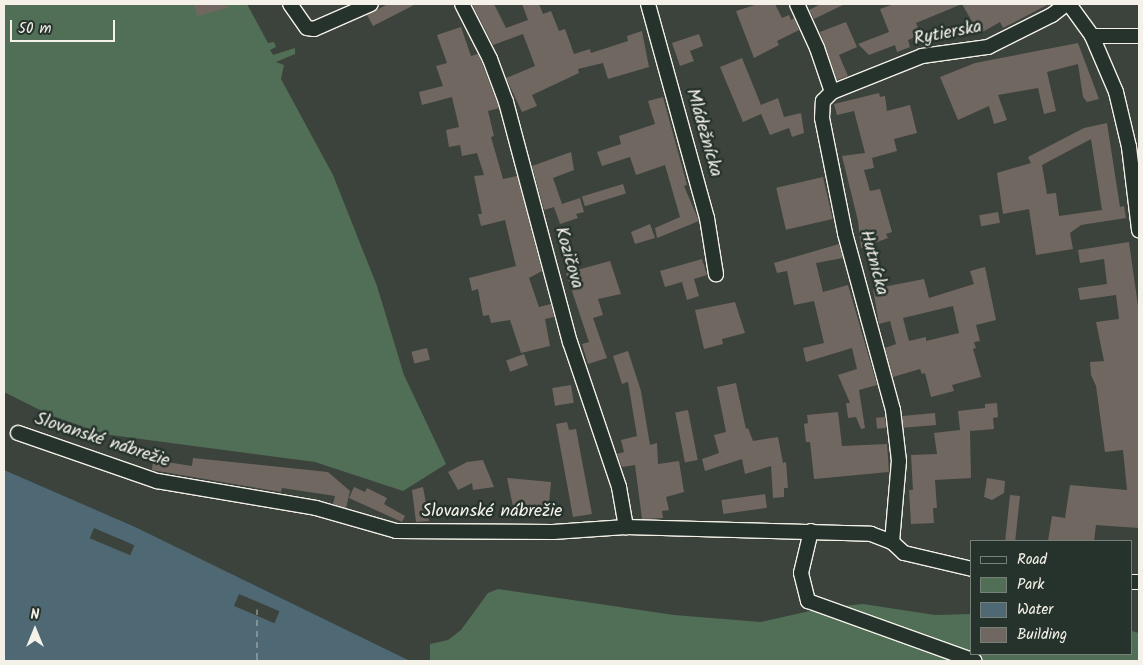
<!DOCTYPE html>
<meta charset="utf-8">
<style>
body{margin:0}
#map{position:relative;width:1143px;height:665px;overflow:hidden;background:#3c433c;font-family:Kalam,sans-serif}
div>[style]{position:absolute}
.green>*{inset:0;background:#516e56}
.water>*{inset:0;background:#4f6974}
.pier>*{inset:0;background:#3c433c;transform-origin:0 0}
.ferry>*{height:1px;margin-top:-0.5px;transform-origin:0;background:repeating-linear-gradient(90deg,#b2bbba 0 6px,transparent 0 11px)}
.building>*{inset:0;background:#706760;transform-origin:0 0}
.roads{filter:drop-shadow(1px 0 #f4f1e8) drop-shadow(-1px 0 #f4f1e8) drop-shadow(0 1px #f4f1e8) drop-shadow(0 -1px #f4f1e8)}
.minor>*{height:14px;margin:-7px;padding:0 7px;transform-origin:7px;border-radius:7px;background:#26332d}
span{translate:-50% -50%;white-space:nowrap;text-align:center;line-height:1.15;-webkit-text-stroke:5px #26332d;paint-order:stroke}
.street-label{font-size:18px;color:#f4f1e8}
.frame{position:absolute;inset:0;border:5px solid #f4f1e8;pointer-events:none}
.legend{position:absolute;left:970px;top:540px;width:162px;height:115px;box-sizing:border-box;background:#26332d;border:1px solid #787f78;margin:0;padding:6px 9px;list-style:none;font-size:15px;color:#f4f1e8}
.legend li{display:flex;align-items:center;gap:10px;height:25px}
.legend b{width:25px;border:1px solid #787f78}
.north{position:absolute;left:10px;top:605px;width:50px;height:50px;-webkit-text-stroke:4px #26332d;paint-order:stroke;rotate:0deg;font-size:14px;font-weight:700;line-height:20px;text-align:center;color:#f4f1e8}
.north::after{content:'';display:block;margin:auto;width:18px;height:22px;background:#f4f1e8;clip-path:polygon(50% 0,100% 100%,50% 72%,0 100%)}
.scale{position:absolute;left:10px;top:20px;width:105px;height:22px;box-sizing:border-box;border:2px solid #f4f1e8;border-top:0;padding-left:6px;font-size:15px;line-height:18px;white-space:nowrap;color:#f4f1e8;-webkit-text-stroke:4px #26332d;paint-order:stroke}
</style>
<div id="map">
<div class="green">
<div style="clip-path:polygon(4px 4px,247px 4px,268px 43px,274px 42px,276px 47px,270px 50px,273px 55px,295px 48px,295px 54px,276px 62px,284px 65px,281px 79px,333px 175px,377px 286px,404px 375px,446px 464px,403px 491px,315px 462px,103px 434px,50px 415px,4px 392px)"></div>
<div style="clip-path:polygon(498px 589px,674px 615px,761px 622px,823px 608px,863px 604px,935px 615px,972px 614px,972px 654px,1132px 654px,1132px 631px,1139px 633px,1139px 661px,430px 661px,430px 644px,448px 640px,461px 630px,488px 593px)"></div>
</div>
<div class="water">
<div style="clip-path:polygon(4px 470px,135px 527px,410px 661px,4px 661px)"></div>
</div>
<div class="pier">
<div style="left:94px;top:528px;width:44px;height:11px;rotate:23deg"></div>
<div style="left:239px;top:594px;width:44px;height:13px;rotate:23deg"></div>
</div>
<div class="ferry">
<div style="left:257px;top:609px;width:52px;rotate:90deg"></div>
</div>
<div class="building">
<div style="clip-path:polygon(194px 4px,227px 4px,228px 8px,197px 16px)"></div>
<div style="clip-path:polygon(388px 4px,416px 4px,373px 26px,367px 15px)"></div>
<div style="clip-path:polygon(472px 4px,494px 4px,506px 28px,528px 20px,522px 4px,539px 4px,543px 14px,551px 11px,559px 31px,565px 29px,574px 54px,590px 49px,591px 53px,628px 41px,627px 36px,642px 31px,649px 67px,608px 79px,603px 63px,578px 69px,579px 73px,532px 95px,537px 106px,522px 112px,506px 78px,535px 66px,523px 34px,493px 45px)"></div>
<div style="clip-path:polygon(758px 4px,775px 4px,782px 18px,789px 15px,791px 20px,794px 18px,799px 30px,777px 41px,779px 45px,754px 58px,736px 11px)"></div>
<div style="clip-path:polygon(821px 4px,845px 4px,814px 19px,809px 10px)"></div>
<div style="clip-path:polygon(894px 4px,962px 4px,916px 23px,921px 35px,908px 40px,910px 47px,897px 52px,895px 45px,869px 55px,858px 44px,889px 32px,880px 9px)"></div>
<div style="clip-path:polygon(962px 4px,1049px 4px,1003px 28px,1000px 22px,979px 34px)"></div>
<div style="clip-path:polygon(846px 22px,857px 47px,839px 55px,848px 76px,837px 80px,820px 32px)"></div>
<div style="clip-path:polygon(461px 27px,471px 56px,478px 54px,482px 63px,498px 105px,499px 108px,488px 111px,494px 136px,491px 137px,503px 179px,517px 176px,542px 271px,529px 278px,539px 307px,551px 304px,554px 317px,545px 319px,550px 346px,521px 353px,510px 320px,491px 323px,489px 315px,483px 316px,478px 289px,472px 291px,469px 278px,516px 266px,505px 220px,481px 226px,478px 214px,482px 214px,474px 176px,484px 175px,477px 153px,462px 156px,460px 145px,449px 147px,446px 130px,459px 127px,452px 97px,422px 105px,419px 92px,443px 86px,436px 66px,447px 63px,437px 35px)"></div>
<div style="clip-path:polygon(699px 34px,703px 46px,690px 51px,694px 61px,680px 66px,672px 43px)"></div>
<div style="clip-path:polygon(1078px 43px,1099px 99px,1087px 102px,1083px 97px,1078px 64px,1047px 72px,1056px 111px,1044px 114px,1038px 88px,998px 95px,1007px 120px,994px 124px,989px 106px,958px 120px,940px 77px,975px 63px)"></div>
<div style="clip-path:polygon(742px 58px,761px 105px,778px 98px,784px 117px,801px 113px,804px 133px,792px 137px,789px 128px,770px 135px,761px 114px,743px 122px,720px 67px)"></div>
<div style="clip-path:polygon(879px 93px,880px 97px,885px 96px,887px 111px,910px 105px,917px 133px,894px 139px,897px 151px,872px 158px,874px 168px,864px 170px,870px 191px,880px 189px,892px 232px,886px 234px,888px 238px,861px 248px,858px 221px,842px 156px,865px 153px,854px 111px,837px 115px,834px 104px)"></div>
<div style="clip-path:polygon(663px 97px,687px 185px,684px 186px,699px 221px,657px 238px,655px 228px,680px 217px,665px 165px,636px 175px,630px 157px,602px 166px,597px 152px,621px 144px,619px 136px,655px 124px,648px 101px)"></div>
<div style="clip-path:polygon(evenodd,1107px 123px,1120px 207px,1124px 206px,1126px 218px,1081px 225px,1070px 233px,1073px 249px,1036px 255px,1029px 209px,1003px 214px,997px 173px,1031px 163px,1028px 157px,1084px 128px,1107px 123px,1091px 139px,1102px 210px,1059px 216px,1056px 193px,1047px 194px,1042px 165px,1091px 139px)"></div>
<div style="clip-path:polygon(571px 152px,574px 170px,553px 178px,562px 204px,580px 198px,584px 212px,576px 214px,578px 218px,560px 224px,554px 207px,544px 210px,532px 166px)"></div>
<div style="left:823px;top:177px;width:43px;height:48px;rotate:77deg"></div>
<div style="left:623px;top:184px;width:10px;height:43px;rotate:73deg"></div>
<div style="left:998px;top:212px;width:11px;height:19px;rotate:80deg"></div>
<div style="clip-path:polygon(650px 224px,655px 238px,635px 244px,631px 232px)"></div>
<div style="clip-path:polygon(1129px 242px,1139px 313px,1139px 528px,1096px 525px,1094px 541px,1048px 541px,1052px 516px,1065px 518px,1070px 485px,1127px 490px,1123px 450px,1105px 452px,1096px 386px,1091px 375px,1090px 362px,1104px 361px,1096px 322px,1119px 319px,1116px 295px,1080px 300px,1078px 288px,1107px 284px,1104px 259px,1080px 263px,1078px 250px)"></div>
<div style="clip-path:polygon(839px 244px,843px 258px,816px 263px,823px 292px,848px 285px,877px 385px,859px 390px,865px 428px,861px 429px,856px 417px,848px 418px,846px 403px,850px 403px,838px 375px,857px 369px,852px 348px,806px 362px,803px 348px,824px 343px,814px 301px,794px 305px,787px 271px,777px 273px,774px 263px)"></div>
<div style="clip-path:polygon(702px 259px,707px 275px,694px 279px,699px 296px,687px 300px,682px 282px,665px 287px,660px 271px)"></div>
<div style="clip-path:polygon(610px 261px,621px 294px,598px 299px,603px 315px,593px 318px,607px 358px,588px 364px,582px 344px,589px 342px,566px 273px)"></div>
<div style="clip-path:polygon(evenodd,985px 267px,996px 320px,976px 325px,980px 341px,974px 342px,976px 348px,973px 349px,981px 377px,952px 385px,954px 391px,931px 397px,925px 373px,922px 374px,920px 369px,893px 377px,885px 348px,896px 344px,890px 321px,879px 324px,873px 289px,924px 279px,929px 298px,974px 284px,970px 271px,985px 267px,953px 306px,959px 333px,926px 341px,926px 337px,909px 341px,903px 318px,953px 306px)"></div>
<div style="clip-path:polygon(735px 302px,745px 333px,722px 339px,723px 344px,704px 349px,695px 310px)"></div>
<div style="left:427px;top:348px;width:12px;height:16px;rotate:76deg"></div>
<div style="clip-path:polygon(628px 351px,641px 391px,650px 445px,657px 443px,658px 464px,679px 461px,684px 492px,666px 497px,669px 510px,662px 511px,663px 518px,642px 519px,635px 465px,622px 467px,617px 454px,624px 452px,621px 440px,637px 436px,628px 382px,622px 384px,613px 356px)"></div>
<div style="left:524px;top:354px;width:12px;height:19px;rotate:70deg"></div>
<div style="clip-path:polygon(736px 383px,746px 429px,748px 428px,753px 441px,778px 437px,783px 463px,786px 462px,788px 488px,784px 488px,784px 497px,773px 498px,771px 466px,745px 474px,742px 459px,705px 471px,702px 459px,719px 453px,714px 435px,726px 432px,717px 387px)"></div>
<div style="left:571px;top:385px;width:18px;height:19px;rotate:81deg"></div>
<div style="clip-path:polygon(997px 403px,998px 417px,993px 418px,994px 429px,970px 431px,971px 478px,935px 480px,937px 508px,933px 508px,934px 523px,911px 524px,909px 490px,913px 490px,911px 455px,937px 454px,934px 433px,960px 430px,958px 411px,985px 408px,985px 404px)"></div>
<div style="left:688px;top:410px;width:51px;height:13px;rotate:79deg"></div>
<div style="clip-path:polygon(838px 412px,842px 446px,887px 444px,889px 472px,814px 479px,810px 442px,806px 442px,804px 424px,808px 423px,807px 415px)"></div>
<div style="left:935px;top:413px;width:12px;height:33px;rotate:85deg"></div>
<div style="left:885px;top:417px;width:11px;height:9px;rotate:85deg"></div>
<div style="clip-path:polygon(567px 422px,569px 430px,576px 429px,592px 514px,573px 517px,556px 424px)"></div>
<div style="clip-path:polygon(193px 458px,328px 472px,350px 491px,346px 508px,333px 504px,335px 496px,282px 488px,281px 492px,152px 470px,153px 460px,192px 466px)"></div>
<div style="clip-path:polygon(483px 460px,494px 487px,473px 490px,472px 483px,458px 490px,448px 472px,467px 462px)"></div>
<div style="clip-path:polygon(507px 478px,551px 482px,548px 514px,514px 511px)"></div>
<div style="clip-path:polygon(987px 478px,1005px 481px,1004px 493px,992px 500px,984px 497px)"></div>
<div style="clip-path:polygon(354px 487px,365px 492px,367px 488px,387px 498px,384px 504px,405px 516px,402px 522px,349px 498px)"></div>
<div style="clip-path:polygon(423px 487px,426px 503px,432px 502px,434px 514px,428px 515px,429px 521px,416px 522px,412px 490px)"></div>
<div style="left:765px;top:494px;width:14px;height:44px;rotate:82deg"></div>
<div style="left:1010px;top:495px;width:10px;height:46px;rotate:6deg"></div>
</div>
<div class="roads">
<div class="minor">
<div style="left:290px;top:4px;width:29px;rotate:55deg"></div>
<div style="left:307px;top:28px;width:7px;rotate:8deg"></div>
<div style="left:314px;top:29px;width:62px;rotate:-23.7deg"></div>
<div style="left:462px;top:4px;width:62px;rotate:63deg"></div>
<div style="left:490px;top:59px;width:46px;rotate:69.6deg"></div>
<div style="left:506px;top:102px;width:248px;rotate:75.1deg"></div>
<div style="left:570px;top:342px;width:153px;rotate:71.3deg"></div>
<div style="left:619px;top:487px;width:41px;rotate:80.1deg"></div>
<div style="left:648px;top:4px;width:222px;rotate:74.6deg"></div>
<div style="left:707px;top:218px;width:57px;rotate:80.9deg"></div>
<div style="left:797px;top:4px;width:48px;rotate:65.6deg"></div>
<div style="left:817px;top:48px;width:46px;rotate:71.2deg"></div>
<div style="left:1069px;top:4px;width:39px;rotate:54deg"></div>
<div style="left:1092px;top:36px;width:61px;rotate:66.8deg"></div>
<div style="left:1116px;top:92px;width:57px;rotate:76.7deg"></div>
<div style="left:1129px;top:147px;width:84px;rotate:83.1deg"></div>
<div style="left:1092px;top:36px;width:47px"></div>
<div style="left:18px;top:433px;width:147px;rotate:19.1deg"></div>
<div style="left:157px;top:481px;width:161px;rotate:9.6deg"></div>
<div style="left:316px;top:508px;width:83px;rotate:16deg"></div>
<div style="left:396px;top:531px;width:157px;rotate:0.4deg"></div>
<div style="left:553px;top:532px;width:73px;rotate:-3.9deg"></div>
<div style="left:626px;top:527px;width:245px;rotate:1.6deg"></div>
<div style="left:871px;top:534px;width:22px;rotate:21deg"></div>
<div style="left:892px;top:542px;width:16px;rotate:43deg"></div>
<div style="left:904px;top:553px;width:70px;rotate:13.2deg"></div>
<div style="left:811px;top:531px;width:43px;rotate:103.4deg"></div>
<div style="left:801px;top:573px;width:29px;rotate:76deg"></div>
<div style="left:808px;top:601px;width:177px;rotate:19.8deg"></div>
<div style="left:892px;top:542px;width:81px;rotate:-85.1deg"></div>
<div style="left:899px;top:461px;width:51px;rotate:-96.7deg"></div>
<div style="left:893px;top:410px;width:183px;rotate:-105.2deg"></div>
<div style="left:845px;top:233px;width:117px;rotate:-101.3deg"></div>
<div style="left:822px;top:118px;width:17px;rotate:-87deg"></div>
<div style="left:823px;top:101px;width:13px;rotate:-45deg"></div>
<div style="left:832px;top:92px;width:97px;rotate:-21.8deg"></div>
<div style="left:922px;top:56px;width:67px;rotate:-7.8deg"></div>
<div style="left:988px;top:47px;width:72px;rotate:-26.6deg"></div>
<div style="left:1052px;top:15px;width:18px;rotate:-38deg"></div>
<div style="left:1132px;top:582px;width:7px"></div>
</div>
</div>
<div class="street-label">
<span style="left:948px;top:34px;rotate:-11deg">Rytierska</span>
<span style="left:703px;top:133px;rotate:74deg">Mládežnícka</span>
<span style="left:568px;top:258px;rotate:74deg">Kozičova</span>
<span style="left:873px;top:263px;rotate:75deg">Hutnícka</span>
<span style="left:102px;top:441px;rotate:18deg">Slovanské nábrežie</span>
<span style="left:492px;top:512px">Slovanské nábrežie</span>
</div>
<div class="frame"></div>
<ul class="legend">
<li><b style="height:6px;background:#26332d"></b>Road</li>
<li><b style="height:14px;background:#516e56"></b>Park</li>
<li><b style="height:14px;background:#4f6974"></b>Water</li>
<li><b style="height:14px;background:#706760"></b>Building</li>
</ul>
<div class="north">N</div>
<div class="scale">50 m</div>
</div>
